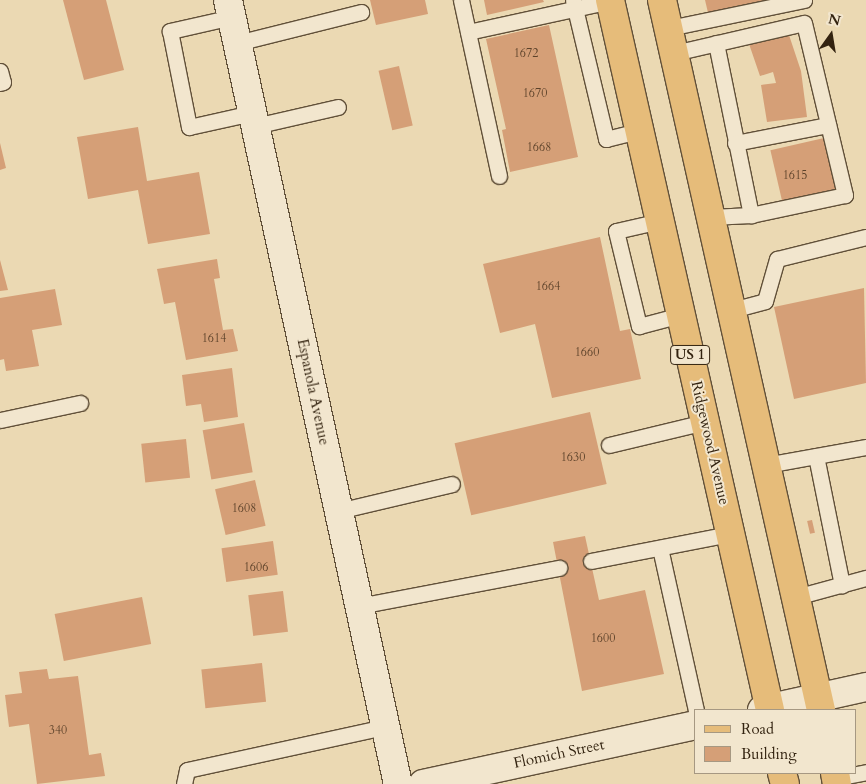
<!DOCTYPE html>
<style>
body{margin:0}
#map{position:relative;width:866px;height:784px;overflow:hidden;background:#ebd9b3;font-family:Cardo,serif}
div>[style]{position:absolute}
.building>*{inset:0;background:#d59f77;transform-origin:0 0}
.roads{filter:drop-shadow(1px 0 #615039) drop-shadow(-1px 0 #615039) drop-shadow(0 1px #615039) drop-shadow(0 -1px #615039)}
.lane>*{height:15px;margin:-7.5px;padding:0 7.5px;transform-origin:7.5px;border-radius:7.5px;background:#f2e6ce}
.street>*{height:28px;margin:-14px;padding:0 14px;transform-origin:14px;border-radius:14px;background:#f2e6ce}
.secondary>*{height:28px;margin:-14px;padding:0 14px;transform-origin:14px;border-radius:14px;background:#f2e6ce}
.primary>*{height:28px;margin:-14px;padding:0 14px;transform-origin:14px;border-radius:14px;background:#e6bc7a}
span{translate:-50% -50%;white-space:nowrap;text-align:center;line-height:1.15;-webkit-text-stroke:4px #f2e6ce;paint-order:stroke}
.number-label{font-size:12px;color:#5c422a}
.number-label span{-webkit-text-stroke-width:0}
.shield-label span{padding:1px 4px;background:#f2e6ce;border:1px solid;border-radius:4px;-webkit-text-stroke-width:0}
.shield-label{font-size:14px;color:#332310;font-weight:700}
.street-label{font-size:15px;color:#332310}
.legend{position:absolute;left:694px;top:709px;width:162px;height:65px;box-sizing:border-box;background:#f2e6ce;border:1px solid #a69882;margin:0;padding:6px 9px;list-style:none;font-size:15px;color:#332310}
.legend li{display:flex;align-items:center;gap:10px;height:25px}
.legend b{width:25px;border:1px solid #a69882}
.north{position:absolute;left:806px;top:10px;width:50px;height:50px;-webkit-text-stroke:4px #f2e6ce;paint-order:stroke;rotate:13deg;font-size:14px;font-weight:700;line-height:20px;text-align:center;color:#332310}
.north::after{content:'';display:block;margin:auto;width:18px;height:22px;background:#332310;clip-path:polygon(50% 0,100% 100%,50% 72%,0 100%)}
</style>
<div id="map">
<div class="building">
<div style="clip-path:polygon(63px 0,106px 0,124px 70px,84px 80px)"></div>
<div style="clip-path:polygon(370px 0,425px 0,428px 14px,376px 25px)"></div>
<div style="clip-path:polygon(484px 0,543px 0,544px 2px,487px 15px)"></div>
<div style="clip-path:polygon(705px 0,782px 0,709px 17px)"></div>
<div style="clip-path:polygon(549px 25px,578px 157px,510px 172px,502px 130px,506px 129px,486px 39px)"></div>
<div style="clip-path:polygon(787px 29px,801px 71px,807px 117px,767px 122px,761px 85px,776px 83px,773px 72px,760px 76px,748px 41px)"></div>
<div style="left:399px;top:66px;width:61px;height:21px;rotate:77deg"></div>
<div style="clip-path:polygon(138px 127px,147px 181px,199px 172px,210px 234px,148px 244px,138px 190px,88px 199px,77px 137px)"></div>
<div style="left:824px;top:138px;width:54px;height:55px;rotate:77deg"></div>
<div style="clip-path:polygon(0 143px,6px 168px,0 170px)"></div>
<div style="clip-path:polygon(600px 237px,620px 331px,630px 329px,641px 379px,552px 398px,535px 324px,500px 333px,483px 264px)"></div>
<div style="clip-path:polygon(217px 259px,220px 278px,214px 279px,223px 330px,233px 329px,238px 351px,186px 360px,175px 302px,164px 304px,157px 269px)"></div>
<div style="clip-path:polygon(0 260px,8px 290px,0 291px)"></div>
<div style="clip-path:polygon(864px 288px,866px 383px,794px 399px,774px 307px)"></div>
<div style="clip-path:polygon(55px 289px,62px 325px,32px 330px,39px 366px,6px 371px,4px 359px,0 360px,0 298px)"></div>
<div style="clip-path:polygon(232px 368px,238px 417px,204px 422px,201px 404px,186px 406px,182px 375px)"></div>
<div style="left:590px;top:412px;width:74px;height:139px;rotate:77deg"></div>
<div style="left:244px;top:423px;width:50px;height:42px;rotate:80deg"></div>
<div style="left:186px;top:439px;width:39px;height:45px;rotate:84deg"></div>
<div style="left:255px;top:480px;width:47px;height:41px;rotate:77deg"></div>
<div style="left:812px;top:520px;width:13px;height:5px;rotate:77deg"></div>
<div style="clip-path:polygon(585px 536px,599px 600px,645px 590px,664px 674px,582px 691px,553px 542px)"></div>
<div style="left:273px;top:541px;width:34px;height:52px;rotate:82deg"></div>
<div style="left:283px;top:591px;width:41px;height:35px;rotate:83deg"></div>
<div style="left:142px;top:597px;width:48px;height:89px;rotate:79deg"></div>
<div style="left:262px;top:663px;width:39px;height:61px;rotate:84deg"></div>
<div style="clip-path:polygon(47px 669px,49px 679px,78px 676px,89px 755px,101px 753px,105px 776px,37px 784px,29px 724px,9px 727px,5px 695px,22px 693px,19px 672px)"></div>
</div>
<div class="roads">
<div class="lane">
<div style="left:461px;top:0;width:180px;rotate:77.8deg"></div>
<div style="left:573px;top:0;width:143px;rotate:76.6deg"></div>
<div style="left:606px;top:139px;width:34px;rotate:-14deg"></div>
<div style="left:232px;top:17px;width:64px;rotate:167.3deg"></div>
<div style="left:170px;top:31px;width:98px;rotate:78.8deg"></div>
<div style="left:189px;top:127px;width:65px;rotate:-12.5deg"></div>
<div style="left:669px;top:28px;width:138px;rotate:-11.7deg"></div>
<div style="left:468px;top:32px;width:145px;rotate:-12.3deg"></div>
<div style="left:237px;top:43px;width:128px;rotate:-14deg"></div>
<div style="left:716px;top:43px;width:176px;rotate:78.5deg"></div>
<div style="left:674px;top:53px;width:133px;rotate:-13deg"></div>
<div style="left:804px;top:23px;width:177px;rotate:76.6deg"></div>
<div style="left:845px;top:195px;width:96px;rotate:168deg"></div>
<div style="left:751px;top:215px;width:40px;rotate:177.1deg"></div>
<div style="left:0;top:71px;width:11px;rotate:75deg"></div>
<div style="left:3px;top:82px;width:3px;rotate:162deg"></div>
<div style="left:255px;top:126px;width:85px;rotate:-12.9deg"></div>
<div style="left:735px;top:143px;width:95px;rotate:-11deg"></div>
<div style="left:660px;top:221px;width:45px;rotate:167.2deg"></div>
<div style="left:616px;top:231px;width:98px;rotate:76.4deg"></div>
<div style="left:639px;top:326px;width:43px;rotate:-14.7deg"></div>
<div style="left:732px;top:310px;width:34px;rotate:-15deg"></div>
<div style="left:765px;top:301px;width:44px;rotate:-74.1deg"></div>
<div style="left:777px;top:259px;width:92px;rotate:-13.9deg"></div>
<div style="left:0;top:420px;width:82px;rotate:-12deg"></div>
<div style="left:609px;top:445px;width:99px;rotate:-13.5deg"></div>
<div style="left:816px;top:456px;width:132px;rotate:78.6deg"></div>
<div style="left:766px;top:465px;width:102px;rotate:-10.2deg"></div>
<div style="left:338px;top:511px;width:117px;rotate:-13.3deg"></div>
<div style="left:660px;top:548px;width:166px;rotate:77.5deg"></div>
<div style="left:591px;top:561px;width:142px;rotate:-11deg"></div>
<div style="left:796px;top:597px;width:73px;rotate:-15.2deg"></div>
<div style="left:359px;top:606px;width:204px;rotate:-10.8deg"></div>
<div style="left:836px;top:778px;width:31px;rotate:-11deg"></div>
<div style="left:184px;top:784px;width:14px;rotate:-78deg"></div>
<div style="left:187px;top:770px;width:203px;rotate:-12.3deg"></div>
</div>
<div class="street">
<div style="left:228px;top:0;width:802px;rotate:77.77deg"></div>
</div>
<div class="secondary">
<div style="left:762px;top:710px;width:107px;rotate:-12.5deg"></div>
<div style="left:423px;top:784px;width:278px;rotate:-12.2deg"></div>
</div>
<div class="primary">
<div style="left:610px;top:0;width:728px;rotate:77.3deg"></div>
<div style="left:662px;top:0;width:728px;rotate:77.38deg"></div>
<div style="left:782px;top:773px;width:11px;rotate:75deg"></div>
<div style="left:835px;top:773px;width:11px;rotate:80deg"></div>
</div>
</div>
<div class="number-label">
<span style="left:526px;top:54px">1672</span>
<span style="left:535px;top:94px">1670</span>
<span style="left:539px;top:148px">1668</span>
<span style="left:795px;top:176px">1615</span>
<span style="left:548px;top:287px">1664</span>
<span style="left:214px;top:339px">1614</span>
<span style="left:587px;top:353px">1660</span>
<span style="left:573px;top:458px">1630</span>
<span style="left:244px;top:509px">1608</span>
<span style="left:256px;top:568px">1606</span>
<span style="left:603px;top:639px">1600</span>
<span style="left:58px;top:731px">340</span>
</div>
<div class="shield-label">
<span style="left:690px;top:355px">US 1</span>
</div>
<div class="street-label">
<span style="left:313px;top:392px;rotate:78deg">Espanola Avenue</span>
<span style="left:710px;top:443px;rotate:77deg">Ridgewood Avenue</span>
<span style="left:559px;top:754px;rotate:-12deg">Flomich Street</span>
</div>
<ul class="legend">
<li><b style="height:6px;background:#e6bc7a"></b>Road</li>
<li><b style="height:14px;background:#d59f77"></b>Building</li>
</ul>
<div class="north">N</div>
</div>
